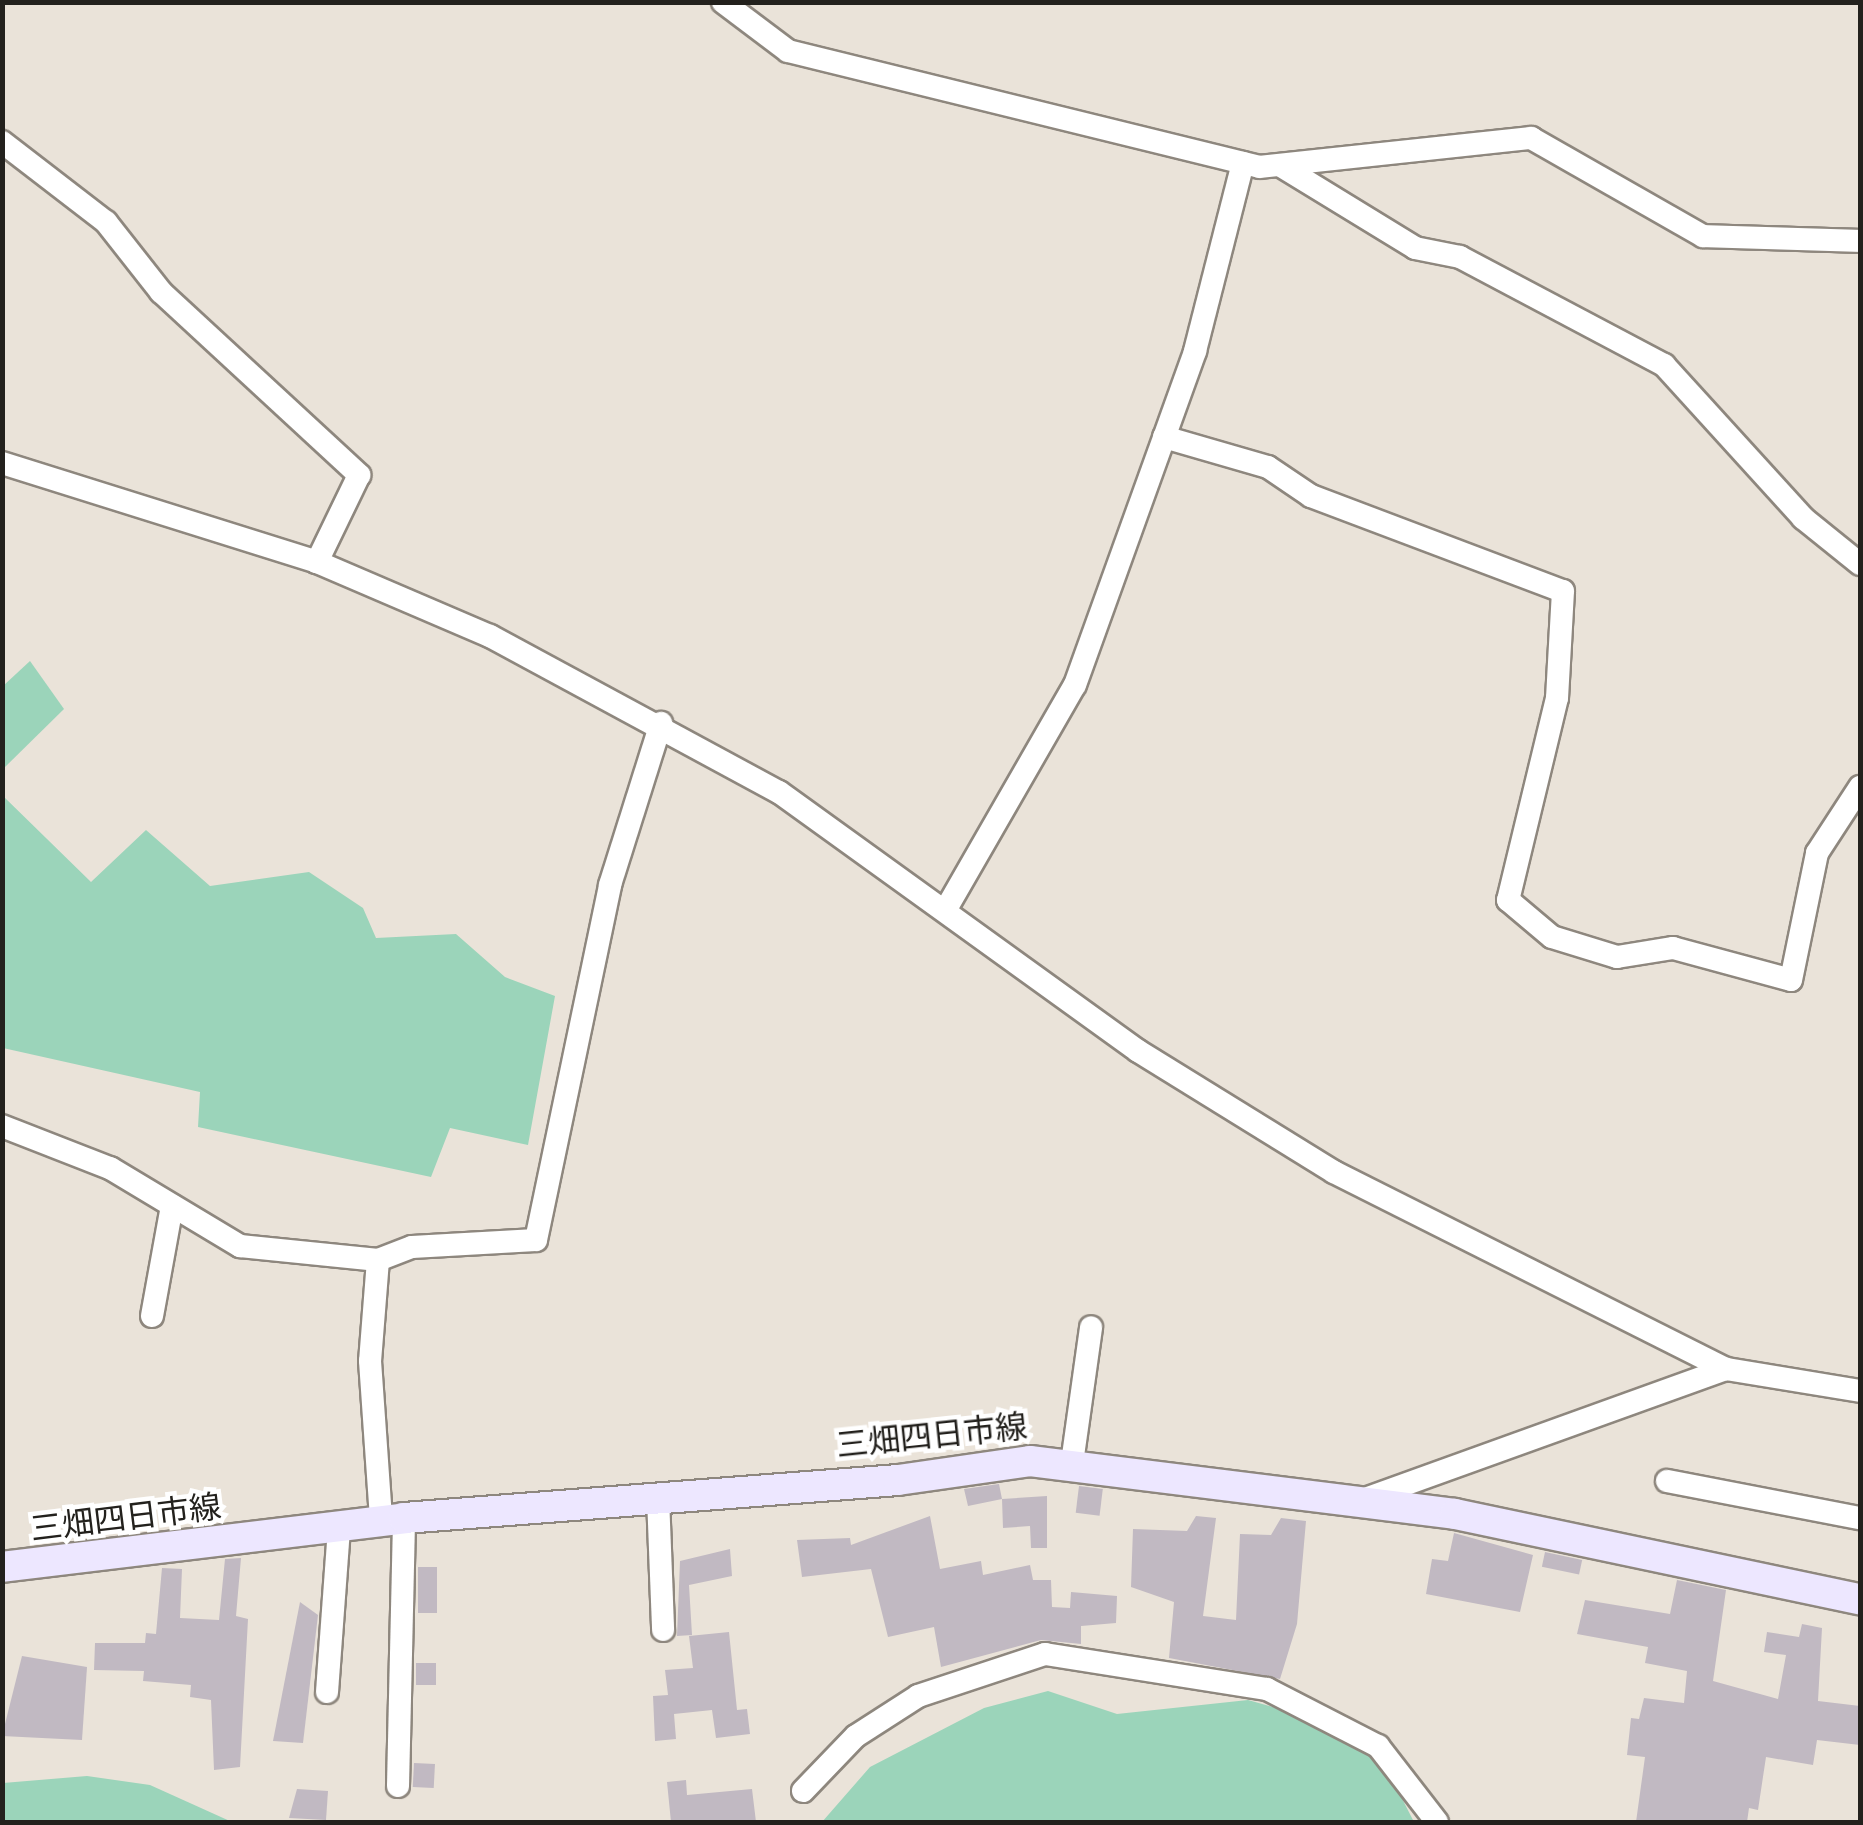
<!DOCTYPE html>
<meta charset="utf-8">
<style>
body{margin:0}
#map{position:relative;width:1863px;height:1825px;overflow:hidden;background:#eae3d9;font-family:Spectral,"Noto Sans JP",serif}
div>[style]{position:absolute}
.green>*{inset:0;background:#9bd4ba}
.building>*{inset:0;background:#c1b9c2;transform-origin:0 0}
.roads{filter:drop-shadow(2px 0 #8e877e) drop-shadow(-2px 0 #8e877e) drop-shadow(0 2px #8e877e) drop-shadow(0 -2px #8e877e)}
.minor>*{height:22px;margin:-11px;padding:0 11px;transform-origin:11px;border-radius:11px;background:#fff}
.secondary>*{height:30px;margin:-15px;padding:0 15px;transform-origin:15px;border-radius:15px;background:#ede7ff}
span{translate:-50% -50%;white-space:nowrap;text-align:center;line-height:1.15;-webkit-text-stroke:9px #fff;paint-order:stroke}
.street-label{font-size:32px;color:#23211d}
.frame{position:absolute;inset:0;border:5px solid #23211d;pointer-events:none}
</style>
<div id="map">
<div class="green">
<div style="clip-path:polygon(30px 661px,64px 709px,3px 769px,3px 686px)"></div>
<div style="clip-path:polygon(2px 795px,91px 882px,146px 830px,210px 886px,309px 872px,363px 908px,376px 938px,456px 934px,505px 977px,555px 996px,528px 1145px,450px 1128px,431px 1177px,198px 1127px,200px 1092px,3px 1048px)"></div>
<div style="clip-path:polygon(1048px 1691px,1117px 1714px,1248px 1700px,1346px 1728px,1391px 1777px,1414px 1822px,822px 1822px,870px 1767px,984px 1708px)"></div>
<div style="clip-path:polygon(87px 1776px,150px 1785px,232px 1822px,3px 1822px,3px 1783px)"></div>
</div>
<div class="building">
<div style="clip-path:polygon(999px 1484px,1002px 1499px,1047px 1496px,1047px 1548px,1031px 1548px,1030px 1526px,1003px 1528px,1002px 1499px,968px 1506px,964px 1489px)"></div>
<div style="left:1079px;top:1486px;width:24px;height:27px;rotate:7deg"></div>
<div style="clip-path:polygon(930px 1516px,940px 1569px,981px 1561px,983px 1575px,1030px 1565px,1033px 1580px,1051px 1580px,1052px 1607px,1070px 1608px,1071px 1592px,1117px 1596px,1116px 1623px,1081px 1626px,1081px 1644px,1041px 1640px,941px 1667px,934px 1627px,888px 1637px,871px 1569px,802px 1577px,797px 1540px,850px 1538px,851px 1545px)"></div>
<div style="clip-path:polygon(1196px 1516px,1216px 1518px,1203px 1616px,1236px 1620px,1240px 1534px,1271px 1535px,1281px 1518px,1306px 1521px,1297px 1624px,1280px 1679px,1169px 1658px,1174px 1602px,1131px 1587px,1133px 1529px,1187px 1531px)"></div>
<div style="clip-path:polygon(1454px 1533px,1533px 1555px,1520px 1612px,1426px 1594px,1432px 1559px,1448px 1561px)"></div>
<div style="clip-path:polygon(730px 1549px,732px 1576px,689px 1585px,692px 1635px,677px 1636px,680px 1561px)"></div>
<div style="left:1545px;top:1552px;width:38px;height:15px;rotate:12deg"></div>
<div style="clip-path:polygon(241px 1558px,236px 1616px,248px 1619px,240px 1767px,214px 1770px,211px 1700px,190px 1697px,191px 1685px,143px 1681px,144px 1671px,94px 1670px,95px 1643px,145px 1643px,146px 1633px,156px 1634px,162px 1568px,182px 1569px,180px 1618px,219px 1620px,225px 1559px)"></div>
<div style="left:418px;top:1567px;width:19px;height:46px"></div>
<div style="clip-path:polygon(1677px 1580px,1726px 1590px,1713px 1681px,1778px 1699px,1786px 1655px,1764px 1652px,1767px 1632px,1799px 1637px,1802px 1624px,1822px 1628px,1818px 1701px,1860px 1706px,1860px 1745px,1817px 1740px,1813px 1765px,1766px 1757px,1758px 1810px,1749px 1808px,1747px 1822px,1636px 1822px,1645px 1757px,1627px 1755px,1631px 1718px,1639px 1719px,1644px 1698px,1684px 1703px,1687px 1671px,1645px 1663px,1648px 1647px,1577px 1634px,1585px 1600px,1670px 1614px)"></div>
<div style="clip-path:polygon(300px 1602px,318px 1615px,303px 1743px,273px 1741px)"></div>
<div style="clip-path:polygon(729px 1632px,737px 1710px,747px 1709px,750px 1734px,716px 1738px,712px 1710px,674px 1714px,676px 1739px,655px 1741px,653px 1696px,668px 1695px,665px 1670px,693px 1668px,689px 1636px)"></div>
<div style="clip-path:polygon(22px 1656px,87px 1667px,82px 1740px,2px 1736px)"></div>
<div style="left:416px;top:1663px;width:20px;height:22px"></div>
<div style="left:414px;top:1763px;width:21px;height:24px;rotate:3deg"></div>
<div style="clip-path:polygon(686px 1780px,687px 1795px,752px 1789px,756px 1822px,671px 1822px,667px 1782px)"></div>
<div style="clip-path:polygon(297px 1789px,328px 1791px,326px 1820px,289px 1818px)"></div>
</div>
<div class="roads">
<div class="minor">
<div style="left:723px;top:2px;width:81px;rotate:37deg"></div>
<div style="left:788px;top:51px;width:485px;rotate:13.8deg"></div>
<div style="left:1259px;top:167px;width:274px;rotate:-6.1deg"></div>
<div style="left:1531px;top:138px;width:198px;rotate:29.7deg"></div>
<div style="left:1703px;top:236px;width:157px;rotate:1.8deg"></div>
<div style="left:2px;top:142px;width:131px;rotate:37.6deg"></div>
<div style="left:106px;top:222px;width:89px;rotate:51.8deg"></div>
<div style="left:161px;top:292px;width:270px;rotate:42.7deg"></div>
<div style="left:359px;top:475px;width:97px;rotate:115.8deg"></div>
<div style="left:1283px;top:167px;width:155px;rotate:31.5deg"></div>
<div style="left:1415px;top:248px;width:46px;rotate:11.3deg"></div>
<div style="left:1460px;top:257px;width:231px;rotate:27.9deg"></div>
<div style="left:1664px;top:365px;width:207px;rotate:47.7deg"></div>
<div style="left:1803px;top:518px;width:73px;rotate:38.9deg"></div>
<div style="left:1164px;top:437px;width:108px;rotate:16.1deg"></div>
<div style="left:1268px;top:467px;width:52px;rotate:34deg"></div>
<div style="left:1311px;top:496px;width:269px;rotate:20.7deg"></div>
<div style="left:1563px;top:591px;width:107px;rotate:93.2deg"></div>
<div style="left:1557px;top:698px;width:208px;rotate:103.6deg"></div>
<div style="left:1508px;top:900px;width:57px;rotate:40.1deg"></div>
<div style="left:1552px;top:937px;width:68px;rotate:17.1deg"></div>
<div style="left:1617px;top:957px;width:57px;rotate:-9.1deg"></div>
<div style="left:1673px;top:948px;width:122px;rotate:15.2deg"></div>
<div style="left:1791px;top:980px;width:130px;rotate:-78.4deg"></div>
<div style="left:1817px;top:853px;width:79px;rotate:-56.9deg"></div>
<div style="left:2px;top:463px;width:330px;rotate:17.4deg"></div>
<div style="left:317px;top:562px;width:188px;rotate:23.2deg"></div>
<div style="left:490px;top:636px;width:328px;rotate:28.4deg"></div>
<div style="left:779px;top:792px;width:443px;rotate:35.8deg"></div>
<div style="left:1138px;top:1051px;width:230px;rotate:31.7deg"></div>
<div style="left:1334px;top:1172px;width:439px;rotate:26.7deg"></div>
<div style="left:1726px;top:1369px;width:136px;rotate:9.3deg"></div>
<div style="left:946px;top:909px;width:258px;rotate:-60.1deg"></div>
<div style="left:1075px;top:685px;width:355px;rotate:-70.2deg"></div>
<div style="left:1195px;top:351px;width:194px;rotate:-75.7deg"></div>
<div style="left:2px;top:1126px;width:116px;rotate:21.3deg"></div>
<div style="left:110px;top:1168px;width:152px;rotate:31deg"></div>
<div style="left:240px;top:1246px;width:139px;rotate:5.8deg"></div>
<div style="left:378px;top:1260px;width:36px;rotate:-21deg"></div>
<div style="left:412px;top:1247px;width:124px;rotate:-3.2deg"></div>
<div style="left:536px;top:1240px;width:363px;rotate:-78.2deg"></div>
<div style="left:610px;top:885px;width:170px;rotate:-72.5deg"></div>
<div style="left:378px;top:1260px;width:101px;rotate:94.5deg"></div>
<div style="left:370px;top:1361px;width:159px;rotate:86deg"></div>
<div style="left:152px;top:1316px;width:112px;rotate:-79.7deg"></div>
<div style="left:1072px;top:1463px;width:137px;rotate:-82deg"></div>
<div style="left:1667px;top:1481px;width:197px;rotate:10.9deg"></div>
<div style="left:658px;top:1497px;width:133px;rotate:87.8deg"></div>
<div style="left:1362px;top:1500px;width:387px;rotate:-19.8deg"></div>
<div style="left:327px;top:1692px;width:165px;rotate:-85.8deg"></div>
<div style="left:398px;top:1786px;width:268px;rotate:-88.7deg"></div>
<div style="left:803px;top:1791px;width:76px;rotate:-46.1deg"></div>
<div style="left:856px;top:1736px;width:74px;rotate:-32.8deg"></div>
<div style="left:918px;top:1696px;width:134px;rotate:-18.3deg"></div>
<div style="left:1045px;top:1654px;width:225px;rotate:9deg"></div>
<div style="left:1267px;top:1689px;width:125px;rotate:27.2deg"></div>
<div style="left:1378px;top:1746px;width:96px;rotate:52.2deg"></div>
</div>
<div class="secondary">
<div style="left:2px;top:1567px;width:405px;rotate:-6.9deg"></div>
<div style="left:404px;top:1518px;width:495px;rotate:-4.4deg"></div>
<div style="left:898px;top:1480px;width:133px;rotate:-8.2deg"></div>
<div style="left:1030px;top:1461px;width:428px;rotate:7.1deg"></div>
<div style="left:1455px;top:1514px;width:414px;rotate:11.9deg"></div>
</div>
</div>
<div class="street-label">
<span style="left:932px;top:1438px;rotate:-6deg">三畑四日市線</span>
<span style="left:126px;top:1520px;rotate:-7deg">三畑四日市線</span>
</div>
<div class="frame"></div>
</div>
